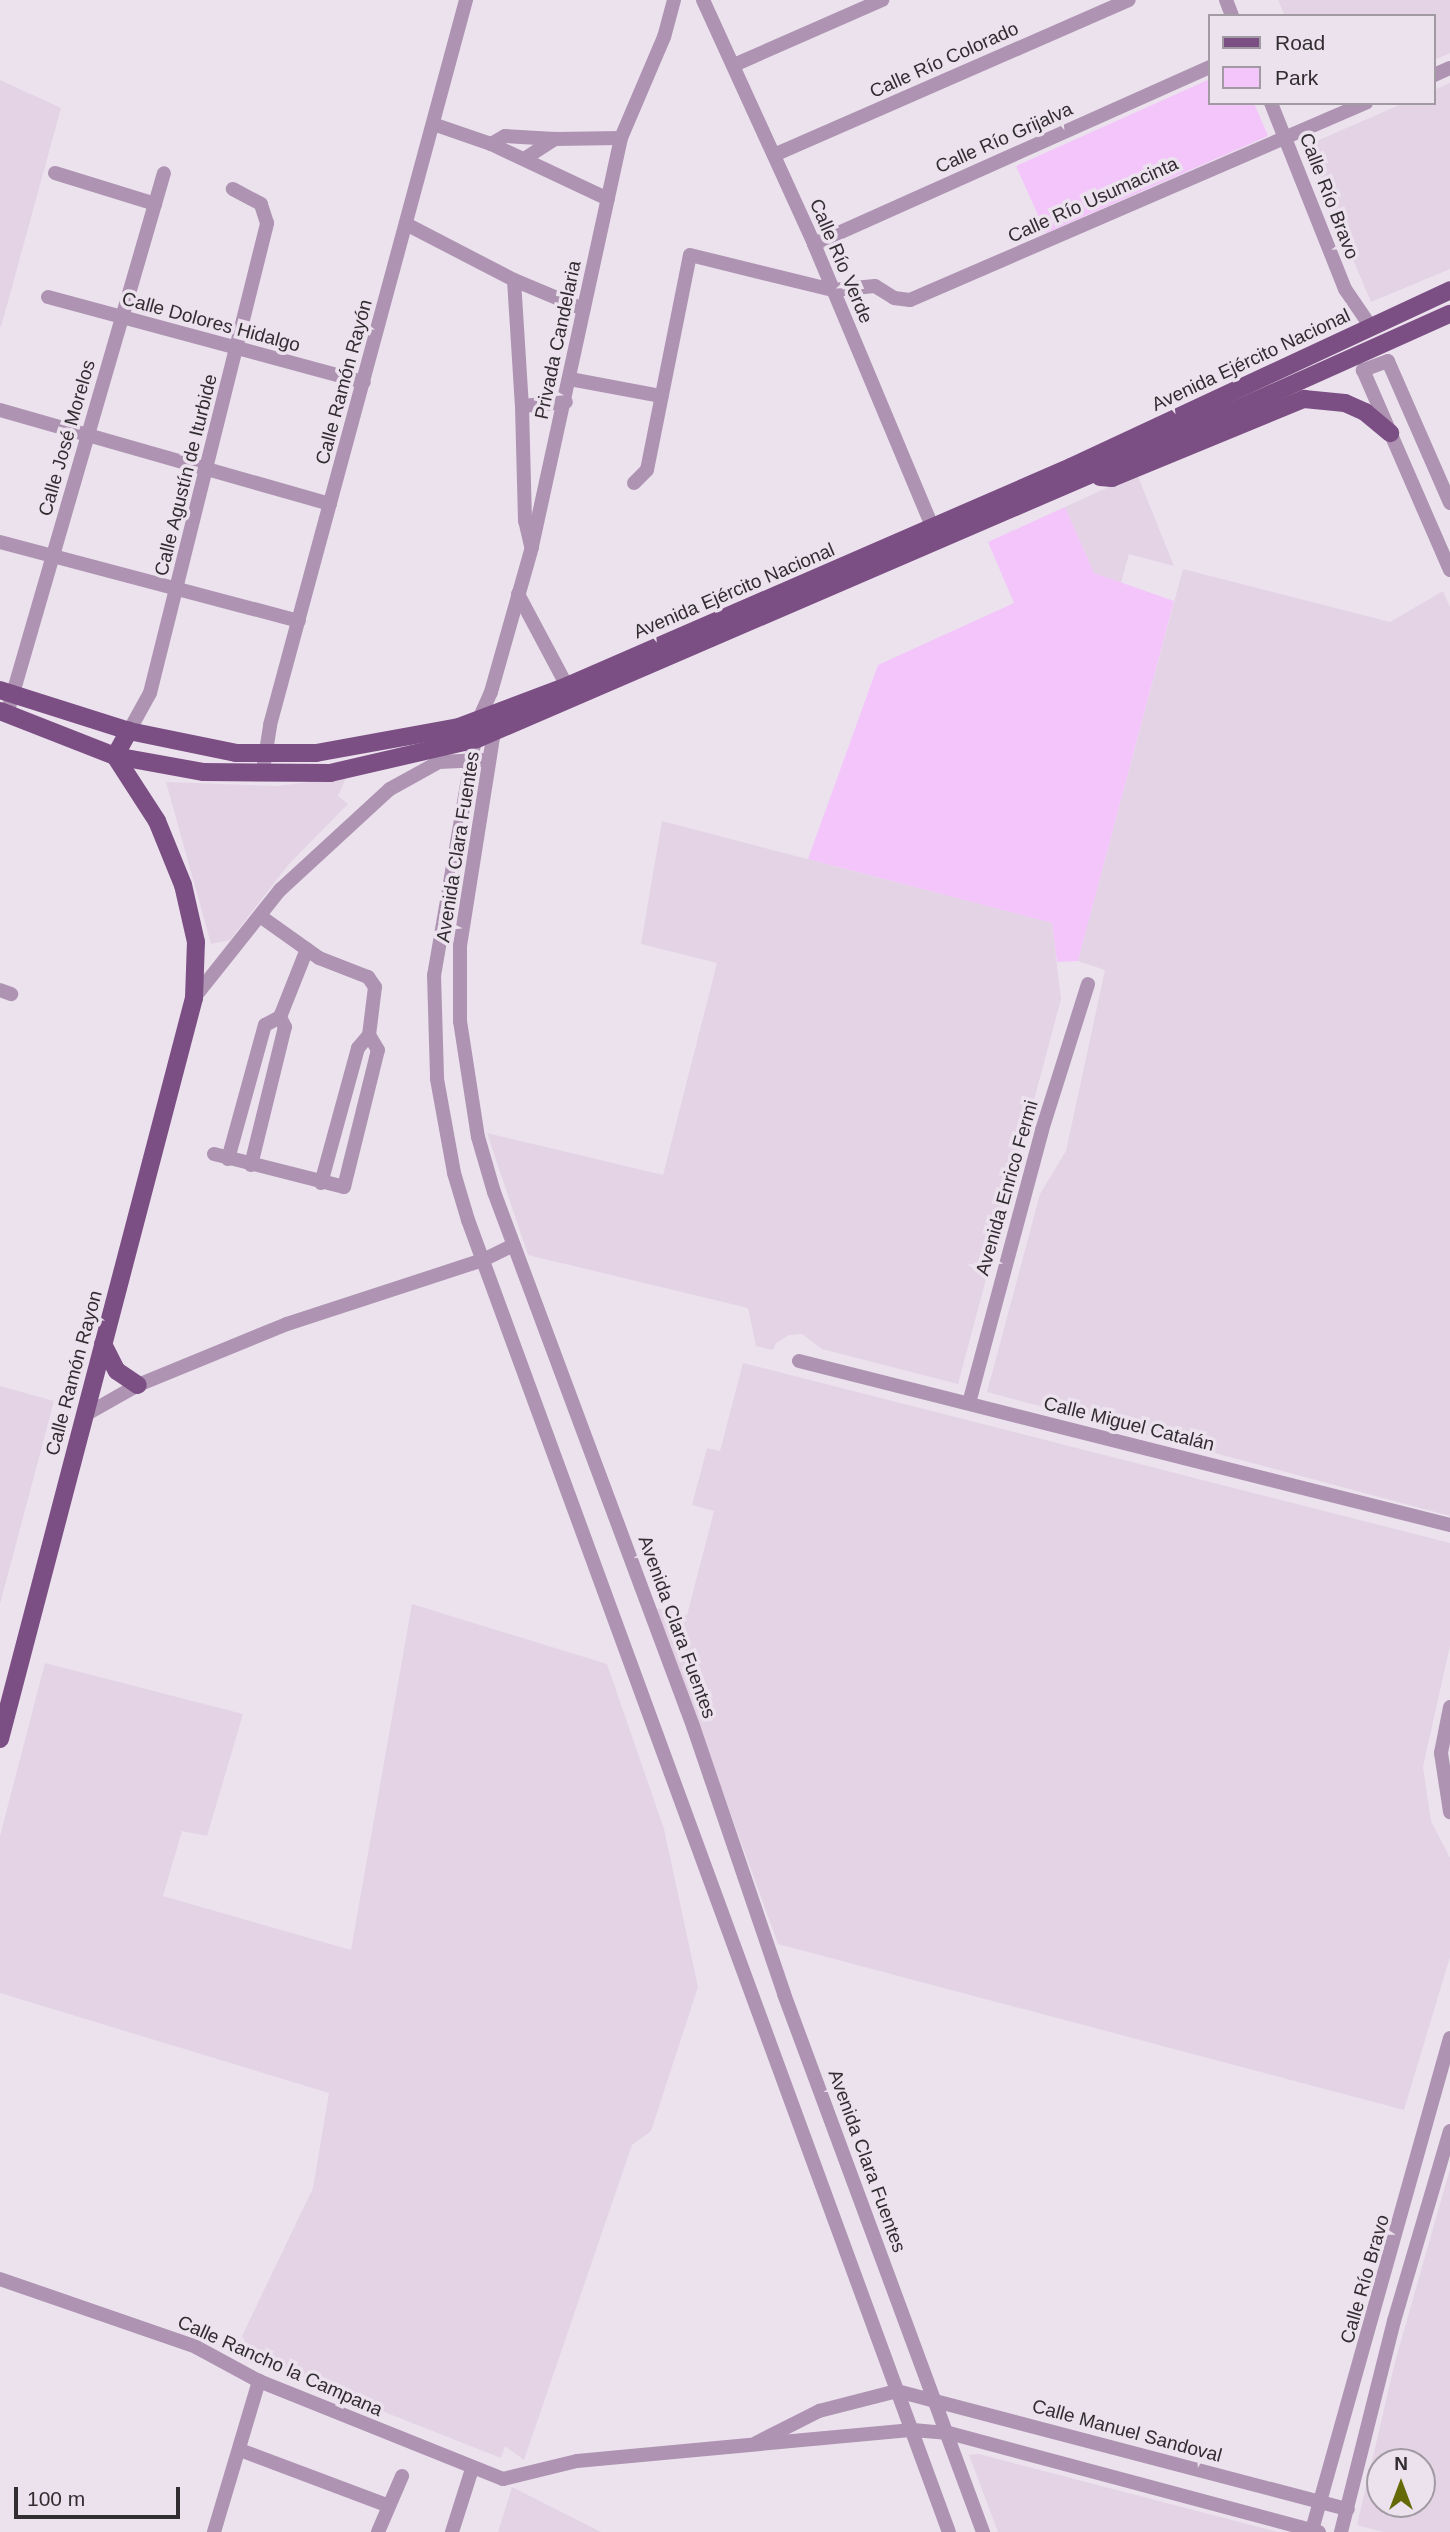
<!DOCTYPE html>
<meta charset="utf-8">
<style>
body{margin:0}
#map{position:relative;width:1450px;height:2532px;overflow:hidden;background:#ece2ee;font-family:Arial,sans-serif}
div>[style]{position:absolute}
.built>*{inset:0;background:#e3d3e5}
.green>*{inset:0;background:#f3c5fb}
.minor>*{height:14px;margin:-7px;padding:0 7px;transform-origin:7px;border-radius:7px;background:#ae94b2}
.major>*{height:18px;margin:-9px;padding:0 9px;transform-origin:9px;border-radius:9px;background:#7c4f84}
span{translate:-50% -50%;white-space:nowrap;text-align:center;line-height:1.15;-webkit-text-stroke:7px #ece2ee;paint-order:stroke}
.street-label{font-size:19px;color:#312d31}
.legend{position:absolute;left:1208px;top:14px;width:228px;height:91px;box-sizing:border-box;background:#ece2ee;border:2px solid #a19aa2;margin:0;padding:9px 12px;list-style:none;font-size:21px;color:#312d31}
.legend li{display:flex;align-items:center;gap:14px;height:35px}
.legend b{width:35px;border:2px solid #a19aa2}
.north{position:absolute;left:1366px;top:2448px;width:70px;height:70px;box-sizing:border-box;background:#ece2ee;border:2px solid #a19aa2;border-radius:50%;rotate:0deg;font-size:19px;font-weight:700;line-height:28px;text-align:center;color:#312d31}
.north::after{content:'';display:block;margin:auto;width:24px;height:32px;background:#666907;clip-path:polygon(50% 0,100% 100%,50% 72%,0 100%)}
.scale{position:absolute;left:14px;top:2487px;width:166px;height:32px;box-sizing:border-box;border:4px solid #312d31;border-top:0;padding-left:9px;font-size:21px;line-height:24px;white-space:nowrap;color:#312d31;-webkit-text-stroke:5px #ece2ee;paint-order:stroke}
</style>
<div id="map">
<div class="built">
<div style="clip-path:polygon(1278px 0,1450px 0,1450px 53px,1434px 60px,1434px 16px,1285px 16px)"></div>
<div style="clip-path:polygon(0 80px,61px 108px,1px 327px,0 326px)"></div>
<div style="clip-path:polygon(1450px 83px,1450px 269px,1371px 302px,1305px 146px,1404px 103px,1434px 103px,1434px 90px)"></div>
<div style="clip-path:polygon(1137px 474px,1174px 566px,1129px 554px,1121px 583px,1094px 573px,1065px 507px)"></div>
<div style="clip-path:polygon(1183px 569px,1390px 622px,1443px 591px,1450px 607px,1450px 1516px,987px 1392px,1040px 1194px,1066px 1151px,1105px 970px,1078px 961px)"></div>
<div style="clip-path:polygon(346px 778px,338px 796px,348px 804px,289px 864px,230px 940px,211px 944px,166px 782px,276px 786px)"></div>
<div style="clip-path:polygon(662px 821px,1052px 923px,1061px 999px,958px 1384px,822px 1349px,802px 1334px,789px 1335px,776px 1343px,773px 1350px,756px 1346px,748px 1308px,528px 1255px,487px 1133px,663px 1175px,717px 963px,641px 944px)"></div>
<div style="clip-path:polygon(743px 1363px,1450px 1543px,1450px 1646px,1423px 1767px,1431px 1821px,1450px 1858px,1450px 1957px,1404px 2110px,778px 1944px,656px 1608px,687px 1615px,714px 1511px,692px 1505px,707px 1448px,720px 1451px)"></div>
<div style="clip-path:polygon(0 1386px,54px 1401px,0 1604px)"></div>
<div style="clip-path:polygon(412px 1604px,607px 1664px,664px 1829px,698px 1987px,651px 2131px,632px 2145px,524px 2460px,505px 2446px,501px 2458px,255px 2361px,242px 2336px,313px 2188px,329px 2093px,0 1993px,0 1836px,45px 1663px,243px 1714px,207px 1836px,182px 1831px,163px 1896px,351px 1950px)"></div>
<div style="clip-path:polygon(evenodd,1450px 2169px,1450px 2532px,1383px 2532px,1357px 2525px,1395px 2362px,1450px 2169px,1380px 2462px,1422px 2462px,1422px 2504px,1380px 2504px,1380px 2462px)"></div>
<div style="clip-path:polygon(979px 2454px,1278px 2532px,998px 2532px,969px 2455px)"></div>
<div style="clip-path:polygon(512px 2487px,601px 2532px,498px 2532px)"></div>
</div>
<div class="green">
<div style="clip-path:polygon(1210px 79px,1210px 103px,1254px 103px,1268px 136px,1046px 233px,1016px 166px)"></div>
<div style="clip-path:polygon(1065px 507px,1094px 573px,1174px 601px,1078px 961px,1057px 962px,1052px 923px,808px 859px,878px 665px,1014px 603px,988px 542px)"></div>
</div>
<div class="minor">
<div style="left:674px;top:0;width:38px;rotate:105deg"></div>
<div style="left:664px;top:37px;width:110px;rotate:113.1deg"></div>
<div style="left:621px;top:138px;width:419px;rotate:102.3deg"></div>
<div style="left:532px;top:547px;width:151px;rotate:105.8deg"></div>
<div style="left:491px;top:692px;width:32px;rotate:114deg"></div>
<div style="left:478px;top:721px;width:258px;rotate:99.8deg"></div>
<div style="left:434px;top:975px;width:104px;rotate:88.3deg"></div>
<div style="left:437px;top:1079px;width:96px;rotate:79.7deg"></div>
<div style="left:454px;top:1173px;width:49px;rotate:73.4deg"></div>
<div style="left:468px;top:1220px;width:1397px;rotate:69.87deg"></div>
<div style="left:703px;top:0;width:268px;rotate:65.5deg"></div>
<div style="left:814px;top:244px;width:316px;rotate:67.3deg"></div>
<div style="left:1226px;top:0;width:17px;rotate:69deg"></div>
<div style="left:734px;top:65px;width:162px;rotate:-23.7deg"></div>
<div style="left:1434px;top:75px;width:17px;rotate:-24deg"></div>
<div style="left:1271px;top:103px;width:200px;rotate:68.3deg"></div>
<div style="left:1345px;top:289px;width:46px;rotate:55.6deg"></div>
<div style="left:433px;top:124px;width:61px;rotate:19deg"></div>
<div style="left:491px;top:144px;width:129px;rotate:25.2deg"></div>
<div style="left:491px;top:144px;width:16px;rotate:-30deg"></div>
<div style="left:505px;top:136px;width:50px;rotate:3.4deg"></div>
<div style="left:774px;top:155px;width:387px;rotate:-23.6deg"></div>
<div style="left:524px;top:159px;width:37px;rotate:-33deg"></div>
<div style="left:555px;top:139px;width:66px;rotate:-0.9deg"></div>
<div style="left:55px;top:173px;width:105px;rotate:17.2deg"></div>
<div style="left:406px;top:224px;width:122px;rotate:27.4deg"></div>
<div style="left:514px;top:280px;width:75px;rotate:22.8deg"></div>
<div style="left:814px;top:244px;width:434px;rotate:-24.1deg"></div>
<div style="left:514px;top:280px;width:126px;rotate:86.4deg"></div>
<div style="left:48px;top:297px;width:327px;rotate:15.1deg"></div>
<div style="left:570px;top:379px;width:93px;rotate:10.6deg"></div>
<div style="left:0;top:410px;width:343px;rotate:15.9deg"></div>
<div style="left:634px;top:483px;width:18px;rotate:-45deg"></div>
<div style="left:647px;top:470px;width:219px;rotate:-78.7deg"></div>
<div style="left:690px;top:255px;width:147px;rotate:13.8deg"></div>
<div style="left:833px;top:290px;width:42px;rotate:-5.4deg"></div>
<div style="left:875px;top:286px;width:22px;rotate:32deg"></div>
<div style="left:894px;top:298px;width:16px;rotate:7deg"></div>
<div style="left:910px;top:300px;width:497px;rotate:-23.4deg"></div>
<div style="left:1450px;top:503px;width:155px;rotate:-113.6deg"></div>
<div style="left:1388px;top:361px;width:27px;rotate:160deg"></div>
<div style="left:1363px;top:370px;width:218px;rotate:66.5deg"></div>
<div style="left:0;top:542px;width:309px;rotate:14.8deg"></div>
<div style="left:531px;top:546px;width:26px;rotate:-103deg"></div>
<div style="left:525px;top:521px;width:115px;rotate:-91.5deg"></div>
<div style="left:522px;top:406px;width:44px;rotate:-5.2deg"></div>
<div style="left:518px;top:594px;width:104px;rotate:62deg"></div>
<div style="left:7px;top:714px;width:563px;rotate:-73.82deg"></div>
<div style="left:495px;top:725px;width:223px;rotate:99deg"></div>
<div style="left:460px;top:945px;width:76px;rotate:90deg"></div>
<div style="left:460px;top:1021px;width:117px;rotate:81.2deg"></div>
<div style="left:478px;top:1137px;width:57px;rotate:73.8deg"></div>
<div style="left:494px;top:1192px;width:570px;rotate:69.56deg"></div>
<div style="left:693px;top:1726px;width:283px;rotate:71.2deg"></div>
<div style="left:784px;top:1994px;width:574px;rotate:69.7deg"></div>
<div style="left:129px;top:731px;width:43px;rotate:-61.1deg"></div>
<div style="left:150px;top:693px;width:484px;rotate:-76deg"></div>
<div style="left:267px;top:223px;width:20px;rotate:-108deg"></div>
<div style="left:261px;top:204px;width:32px;rotate:-152deg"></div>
<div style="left:264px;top:764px;width:39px;rotate:-81deg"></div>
<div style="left:270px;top:725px;width:751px;rotate:-74.87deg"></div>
<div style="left:260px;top:916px;width:72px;rotate:35.4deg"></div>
<div style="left:319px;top:958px;width:53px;rotate:21.2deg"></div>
<div style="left:368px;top:977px;width:12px;rotate:55deg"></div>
<div style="left:375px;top:987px;width:48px;rotate:97.1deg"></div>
<div style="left:369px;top:1035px;width:17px;rotate:130deg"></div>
<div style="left:358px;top:1048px;width:140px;rotate:105.3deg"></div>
<div style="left:0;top:990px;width:12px;rotate:20deg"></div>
<div style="left:194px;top:998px;width:138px;rotate:-51.5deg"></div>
<div style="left:280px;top:890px;width:149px;rotate:-42.6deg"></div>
<div style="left:390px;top:789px;width:56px;rotate:-28.9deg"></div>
<div style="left:439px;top:762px;width:43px;rotate:-2.7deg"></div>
<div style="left:280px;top:1017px;width:73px;rotate:-68.3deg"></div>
<div style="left:214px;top:1154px;width:134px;rotate:14.2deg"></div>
<div style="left:344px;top:1187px;width:141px;rotate:-76.1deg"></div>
<div style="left:378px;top:1050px;width:17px;rotate:-121deg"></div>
<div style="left:228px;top:1159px;width:139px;rotate:-74.6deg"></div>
<div style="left:265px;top:1025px;width:17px;rotate:-28deg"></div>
<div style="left:251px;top:1165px;width:142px;rotate:-76.2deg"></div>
<div style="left:285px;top:1027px;width:11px;rotate:-117deg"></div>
<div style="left:799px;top:1361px;width:671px;rotate:14.14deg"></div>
<div style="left:969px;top:1403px;width:283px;rotate:-75deg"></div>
<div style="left:1042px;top:1130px;width:153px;rotate:-72.5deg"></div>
<div style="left:85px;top:1415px;width:61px;rotate:-29.5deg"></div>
<div style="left:138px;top:1385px;width:161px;rotate:-22.3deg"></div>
<div style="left:287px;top:1324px;width:206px;rotate:-18.1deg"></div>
<div style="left:483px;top:1260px;width:34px;rotate:-26deg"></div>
<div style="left:1450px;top:1707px;width:47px;rotate:101.1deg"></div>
<div style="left:1441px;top:1753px;width:60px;rotate:81.3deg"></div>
<div style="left:0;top:2279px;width:207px;rotate:19.1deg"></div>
<div style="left:196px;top:2347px;width:72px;rotate:28.4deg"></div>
<div style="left:259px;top:2381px;width:263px;rotate:21.9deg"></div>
<div style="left:503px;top:2479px;width:76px;rotate:-13.7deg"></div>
<div style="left:577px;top:2461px;width:337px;rotate:-5.3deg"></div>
<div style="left:913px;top:2430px;width:36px;rotate:5deg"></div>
<div style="left:949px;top:2433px;width:383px;rotate:15deg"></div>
<div style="left:756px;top:2443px;width:71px;rotate:-26.9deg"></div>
<div style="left:819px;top:2411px;width:81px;rotate:-14.4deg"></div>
<div style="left:897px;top:2391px;width:466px;rotate:14.7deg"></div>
<div style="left:240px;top:2450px;width:156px;rotate:20.6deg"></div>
<div style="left:1312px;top:2530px;width:511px;rotate:-74.33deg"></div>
<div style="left:214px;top:2532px;width:158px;rotate:-73.4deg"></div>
<div style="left:378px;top:2532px;width:61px;rotate:-66.8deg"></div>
<div style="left:452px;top:2532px;width:66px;rotate:-72.4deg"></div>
<div style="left:1341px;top:2532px;width:218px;rotate:-75.9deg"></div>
<div style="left:1394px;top:2321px;width:198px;rotate:-73.6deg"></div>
</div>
<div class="major">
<div style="left:1100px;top:477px;width:12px;rotate:5deg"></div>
<div style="left:1112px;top:478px;width:208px;rotate:-22.4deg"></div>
<div style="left:1304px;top:399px;width:41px;rotate:5.6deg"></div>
<div style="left:1345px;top:403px;width:22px;rotate:24deg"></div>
<div style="left:1365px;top:412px;width:33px;rotate:40deg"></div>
<div style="left:0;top:690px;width:135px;rotate:17.6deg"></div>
<div style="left:129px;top:731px;width:109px;rotate:11.6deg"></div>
<div style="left:236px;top:753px;width:80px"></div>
<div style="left:316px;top:753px;width:145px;rotate:-10.3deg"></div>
<div style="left:459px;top:727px;width:116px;rotate:-20.8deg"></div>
<div style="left:567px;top:686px;width:550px;rotate:-23.49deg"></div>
<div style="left:1071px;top:467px;width:418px;rotate:-25deg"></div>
<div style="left:0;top:711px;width:123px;rotate:21.4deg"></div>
<div style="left:115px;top:756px;width:89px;rotate:10.3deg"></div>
<div style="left:203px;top:772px;width:127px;rotate:0.5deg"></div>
<div style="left:330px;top:773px;width:151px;rotate:-13deg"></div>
<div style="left:477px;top:739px;width:672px;rotate:-23.32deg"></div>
<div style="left:1094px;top:473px;width:390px;rotate:-24.1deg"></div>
<div style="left:103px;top:1344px;width:30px;rotate:63deg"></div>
<div style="left:117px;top:1371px;width:25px;rotate:34deg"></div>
<div style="left:0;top:1739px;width:766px;rotate:-75.33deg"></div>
<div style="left:194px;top:998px;width:56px;rotate:-88deg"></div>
<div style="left:196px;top:942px;width:58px;rotate:-102.8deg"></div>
<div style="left:183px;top:885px;width:69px;rotate:-112.1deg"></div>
<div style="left:157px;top:821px;width:77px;rotate:-122.9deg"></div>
<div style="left:115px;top:756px;width:29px;rotate:-61deg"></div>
</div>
<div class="street-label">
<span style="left:944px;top:60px;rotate:-24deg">Calle Río Colorado</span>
<span style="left:1004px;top:138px;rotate:-24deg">Calle Río Grijalva</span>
<span style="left:1329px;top:196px;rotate:69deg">Calle Río Bravo</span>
<span style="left:1093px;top:200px;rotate:-24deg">Calle Río Usumacinta</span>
<span style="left:841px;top:261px;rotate:67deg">Calle Río Verde</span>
<span style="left:211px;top:322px;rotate:15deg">Calle Dolores Hidalgo</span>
<span style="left:558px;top:340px;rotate:-78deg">Privada Candelaria</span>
<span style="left:1251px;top:360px;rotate:-25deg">Avenida Ejército Nacional</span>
<span style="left:344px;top:382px;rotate:-75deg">Calle Ramón Rayón</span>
<span style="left:67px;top:438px;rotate:-74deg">Calle José Morelos</span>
<span style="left:186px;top:475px;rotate:-76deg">Calle Agustín de Iturbide</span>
<span style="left:734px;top:591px;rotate:-23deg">Avenida Ejército Nacional</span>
<span style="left:458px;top:847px;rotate:-81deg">Avenida Clara Fuentes</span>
<span style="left:1007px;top:1188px;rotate:-74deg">Avenida Enrico Fermi</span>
<span style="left:74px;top:1373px;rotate:-75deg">Calle Ramón Rayon</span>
<span style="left:1129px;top:1424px;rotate:14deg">Calle Miguel Catalán</span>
<span style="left:677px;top:1627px;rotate:70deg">Avenida Clara Fuentes</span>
<span style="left:867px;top:2161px;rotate:70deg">Avenida Clara Fuentes</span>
<span style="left:1365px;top:2279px;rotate:-74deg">Calle Río Bravo</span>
<span style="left:280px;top:2366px;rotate:24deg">Calle Rancho la Campana</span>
<span style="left:1127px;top:2431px;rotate:15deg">Calle Manuel Sandoval</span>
</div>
<ul class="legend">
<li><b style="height:9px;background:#7c4f84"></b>Road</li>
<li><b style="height:19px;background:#f3c5fb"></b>Park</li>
</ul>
<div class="north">N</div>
<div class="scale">100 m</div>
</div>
